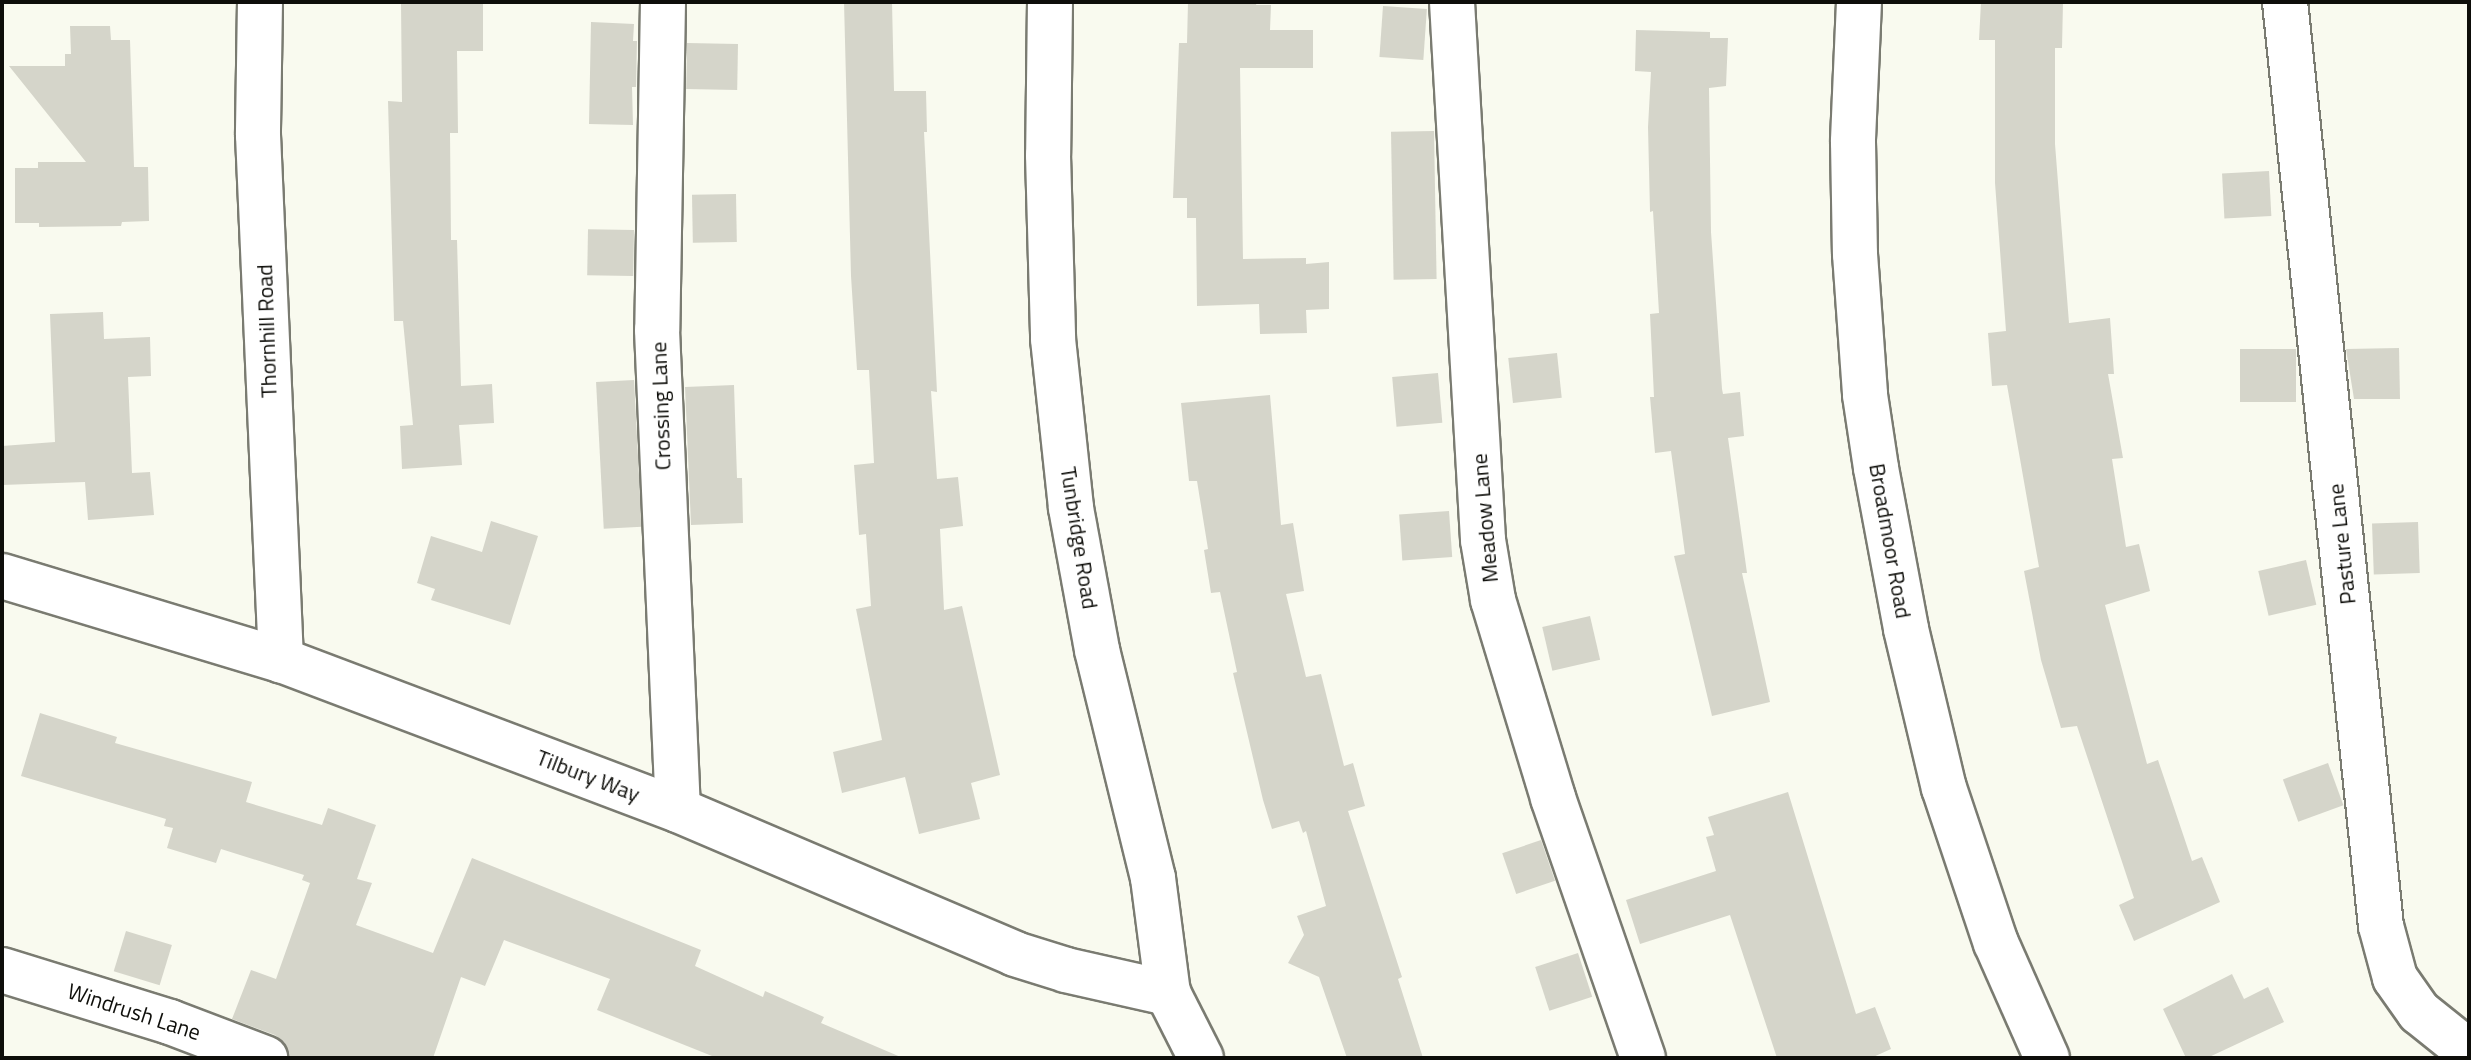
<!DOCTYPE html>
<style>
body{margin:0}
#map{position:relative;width:2471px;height:1060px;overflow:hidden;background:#f9faef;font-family:"Titillium Web",sans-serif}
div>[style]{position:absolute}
.building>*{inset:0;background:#d5d5ca;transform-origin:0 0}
.roads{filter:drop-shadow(2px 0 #7a7b71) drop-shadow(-2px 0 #7a7b71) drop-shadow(0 2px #7a7b71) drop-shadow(0 -2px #7a7b71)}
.minor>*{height:44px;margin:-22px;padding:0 22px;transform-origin:22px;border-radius:22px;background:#fff}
span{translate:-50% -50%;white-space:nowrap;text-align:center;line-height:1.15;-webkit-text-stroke:6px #fff;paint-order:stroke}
.street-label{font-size:22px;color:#0e0e0a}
.frame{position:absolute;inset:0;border:4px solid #0e0e0a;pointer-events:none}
</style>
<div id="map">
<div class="building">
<div style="clip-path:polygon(483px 2px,483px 51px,457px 51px,458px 133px,450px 133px,451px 240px,457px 240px,461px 386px,492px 384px,494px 423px,459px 425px,462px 465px,402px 469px,400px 426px,413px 425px,403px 321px,394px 321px,388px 101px,402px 102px,401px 3px)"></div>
<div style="clip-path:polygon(844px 2px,892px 2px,894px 91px,926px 91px,927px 132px,924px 132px,937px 392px,931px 391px,937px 479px,958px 477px,963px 526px,940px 529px,944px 610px,962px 606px,1000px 775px,971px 783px,980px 819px,919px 834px,905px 777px,842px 793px,833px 752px,882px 740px,856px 609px,871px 606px,866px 534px,859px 535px,854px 465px,874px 463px,869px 370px,857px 370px,851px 276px)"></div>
<div style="clip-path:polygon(1188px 2px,1257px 2px,1256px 5px,1271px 5px,1270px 30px,1313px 30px,1313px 68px,1240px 68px,1243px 259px,1306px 258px,1306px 264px,1329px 262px,1329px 309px,1306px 310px,1307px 333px,1260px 334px,1259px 304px,1197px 306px,1196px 218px,1187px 218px,1187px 198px,1173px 198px,1179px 43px,1187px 43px)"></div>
<div style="clip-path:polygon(1981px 2px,2063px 2px,2062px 48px,2055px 48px,2055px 144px,2069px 323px,2110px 318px,2114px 374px,2108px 374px,2123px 458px,2112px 459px,2126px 547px,2139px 544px,2150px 591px,2105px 605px,2147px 764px,2158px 760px,2192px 861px,2202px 857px,2220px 902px,2134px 941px,2119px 905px,2134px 898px,2077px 726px,2061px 728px,2041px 660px,2024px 571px,2039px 567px,2007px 385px,1992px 386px,1988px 333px,2006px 331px,1995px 183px,1995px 40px,1979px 40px)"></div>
<div style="left:1383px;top:6px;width:44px;height:51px;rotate:4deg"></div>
<div style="clip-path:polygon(591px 22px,634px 24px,633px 41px,637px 41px,636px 87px,632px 87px,633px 125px,589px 124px)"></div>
<div style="clip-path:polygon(70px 26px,110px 26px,111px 40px,130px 40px,134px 167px,148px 167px,149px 221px,122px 222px,121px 226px,39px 227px,39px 223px,15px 223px,15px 168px,38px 168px,38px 162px,86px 162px,9px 66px,65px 66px,65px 54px,71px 54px)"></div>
<div style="clip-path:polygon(1636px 30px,1710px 32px,1710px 38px,1728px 38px,1726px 86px,1709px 88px,1711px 232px,1722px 389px,1723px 394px,1740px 392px,1744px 436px,1728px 438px,1747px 573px,1742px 573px,1770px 702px,1712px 716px,1674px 556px,1685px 554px,1671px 451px,1655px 453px,1650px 397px,1654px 397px,1650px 314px,1659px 313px,1653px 211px,1650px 212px,1648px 127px,1651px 72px,1635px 71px)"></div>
<div style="left:687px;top:43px;width:51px;height:46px;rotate:1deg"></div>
<div style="left:1434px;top:131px;width:148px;height:43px;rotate:89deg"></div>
<div style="left:2269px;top:171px;width:45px;height:47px;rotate:87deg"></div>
<div style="left:736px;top:194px;width:48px;height:44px;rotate:89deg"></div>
<div style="left:634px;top:230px;width:46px;height:46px;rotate:91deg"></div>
<div style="clip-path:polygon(103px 312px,104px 339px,150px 337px,151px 376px,128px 377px,132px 473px,150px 472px,154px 515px,88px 520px,85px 482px,2px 485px,2px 446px,55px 442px,50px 314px)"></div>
<div style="clip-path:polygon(2399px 348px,2400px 399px,2354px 399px,2346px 349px)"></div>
<div style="left:2240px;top:349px;width:56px;height:53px"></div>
<div style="left:1557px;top:353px;width:45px;height:49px;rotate:84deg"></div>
<div style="left:1438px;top:373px;width:50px;height:46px;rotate:85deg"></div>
<div style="left:634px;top:380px;width:147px;height:38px;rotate:87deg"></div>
<div style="clip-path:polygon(734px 385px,737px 478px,742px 478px,743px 523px,691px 525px,685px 387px)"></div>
<div style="clip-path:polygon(1270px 395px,1281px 525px,1293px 523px,1304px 591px,1286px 594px,1306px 677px,1321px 674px,1344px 766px,1353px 763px,1365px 806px,1348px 811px,1402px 977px,1398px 979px,1423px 1058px,1347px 1058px,1319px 977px,1288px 963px,1304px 935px,1297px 916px,1326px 906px,1306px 831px,1303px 833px,1299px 821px,1272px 829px,1263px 800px,1233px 673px,1237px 672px,1220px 592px,1211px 593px,1204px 550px,1208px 549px,1197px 481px,1189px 481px,1181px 403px)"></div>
<div style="left:1449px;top:511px;width:46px;height:50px;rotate:86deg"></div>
<div style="clip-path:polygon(491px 521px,538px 536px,510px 625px,431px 600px,435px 589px,417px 583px,431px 536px,482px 552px)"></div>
<div style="left:2418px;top:522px;width:51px;height:46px;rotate:88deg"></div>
<div style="left:2306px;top:560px;width:46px;height:49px;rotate:77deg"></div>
<div style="left:1590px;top:616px;width:45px;height:49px;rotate:77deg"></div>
<div style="clip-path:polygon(40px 713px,117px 737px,115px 743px,252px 782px,246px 802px,322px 825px,328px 808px,376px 825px,357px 879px,372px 883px,356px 925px,433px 953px,472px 858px,701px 950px,695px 966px,763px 997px,765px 991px,824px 1017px,821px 1023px,903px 1058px,717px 1058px,597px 1010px,610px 979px,504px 940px,485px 986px,461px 977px,433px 1058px,289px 1058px,285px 1043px,275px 1035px,232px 1019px,251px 970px,276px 979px,310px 883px,302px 880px,304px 875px,221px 849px,216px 863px,167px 848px,173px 828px,164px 826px,166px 819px,21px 776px)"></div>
<div style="left:2328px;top:763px;width:45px;height:48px;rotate:70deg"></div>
<div style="clip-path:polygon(1788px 792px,1856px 1014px,1875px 1007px,1891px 1049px,1871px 1058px,1777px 1058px,1730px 915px,1640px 944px,1626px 900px,1716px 871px,1706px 837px,1714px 835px,1708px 817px)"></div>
<div style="left:1541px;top:840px;width:43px;height:41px;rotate:71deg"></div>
<div style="left:126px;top:931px;width:48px;height:42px;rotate:17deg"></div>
<div style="left:1578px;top:953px;width:46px;height:45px;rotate:72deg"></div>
<div style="clip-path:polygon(2232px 974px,2244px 999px,2268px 987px,2284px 1022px,2207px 1058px,2186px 1058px,2163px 1009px)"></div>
</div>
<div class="roads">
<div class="minor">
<div style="left:260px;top:2px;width:133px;rotate:90.9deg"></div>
<div style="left:258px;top:135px;width:526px;rotate:87.49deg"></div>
<div style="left:663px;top:2px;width:328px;rotate:91deg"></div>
<div style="left:657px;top:330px;width:480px;rotate:87.5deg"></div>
<div style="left:1050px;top:2px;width:153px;rotate:90.7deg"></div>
<div style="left:1048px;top:155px;width:184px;rotate:88.4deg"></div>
<div style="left:1053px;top:339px;width:170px;rotate:83.9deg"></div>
<div style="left:1071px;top:508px;width:144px;rotate:79.6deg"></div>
<div style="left:1097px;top:650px;width:235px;rotate:76.2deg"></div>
<div style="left:1153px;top:878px;width:116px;rotate:82.6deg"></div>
<div style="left:1168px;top:993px;width:73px;rotate:63.1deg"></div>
<div style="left:1452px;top:2px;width:539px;rotate:86.7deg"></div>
<div style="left:1483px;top:540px;width:61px;rotate:80.5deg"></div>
<div style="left:1493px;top:600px;width:207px;rotate:73.1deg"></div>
<div style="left:1553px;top:798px;width:275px;rotate:70.9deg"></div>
<div style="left:1859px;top:2px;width:140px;rotate:92.5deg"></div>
<div style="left:1853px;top:142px;width:112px;rotate:89deg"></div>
<div style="left:1855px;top:254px;width:141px;rotate:85.9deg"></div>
<div style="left:1865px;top:395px;width:74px;rotate:81.4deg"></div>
<div style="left:1876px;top:468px;width:164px;rotate:79.4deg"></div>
<div style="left:1906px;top:629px;width:163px;rotate:76.6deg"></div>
<div style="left:1944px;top:788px;width:163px;rotate:71.5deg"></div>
<div style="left:1996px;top:943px;width:126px;rotate:66.1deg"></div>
<div style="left:2285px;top:2px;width:929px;rotate:84.07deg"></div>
<div style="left:2381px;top:926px;width:54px;rotate:74.9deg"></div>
<div style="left:2395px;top:978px;width:42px;rotate:54.8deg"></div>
<div style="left:2419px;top:1012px;width:64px;rotate:38.7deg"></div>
<div style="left:2px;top:576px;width:291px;rotate:16.8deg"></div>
<div style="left:281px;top:660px;width:424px;rotate:20.7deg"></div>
<div style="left:678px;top:810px;width:366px;rotate:23.1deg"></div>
<div style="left:1015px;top:954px;width:53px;rotate:17.4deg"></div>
<div style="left:1066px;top:970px;width:105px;rotate:12.7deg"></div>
<div style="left:2px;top:970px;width:176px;rotate:17.2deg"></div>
<div style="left:170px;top:1022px;width:102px;rotate:20.8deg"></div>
</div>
</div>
<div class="street-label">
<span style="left:267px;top:331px;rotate:-92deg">Thornhill Road</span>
<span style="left:661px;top:406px;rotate:-92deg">Crossing Lane</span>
<span style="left:1485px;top:518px;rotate:-95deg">Meadow Lane</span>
<span style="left:1079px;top:538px;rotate:81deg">Tunbridge Road</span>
<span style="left:1890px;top:541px;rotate:80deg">Broadmoor Road</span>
<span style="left:2342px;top:544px;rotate:-96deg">Pasture Lane</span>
<span style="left:588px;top:776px;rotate:21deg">Tilbury Way</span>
<span style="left:134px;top:1012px;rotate:18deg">Windrush Lane</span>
</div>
<div class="frame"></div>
</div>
